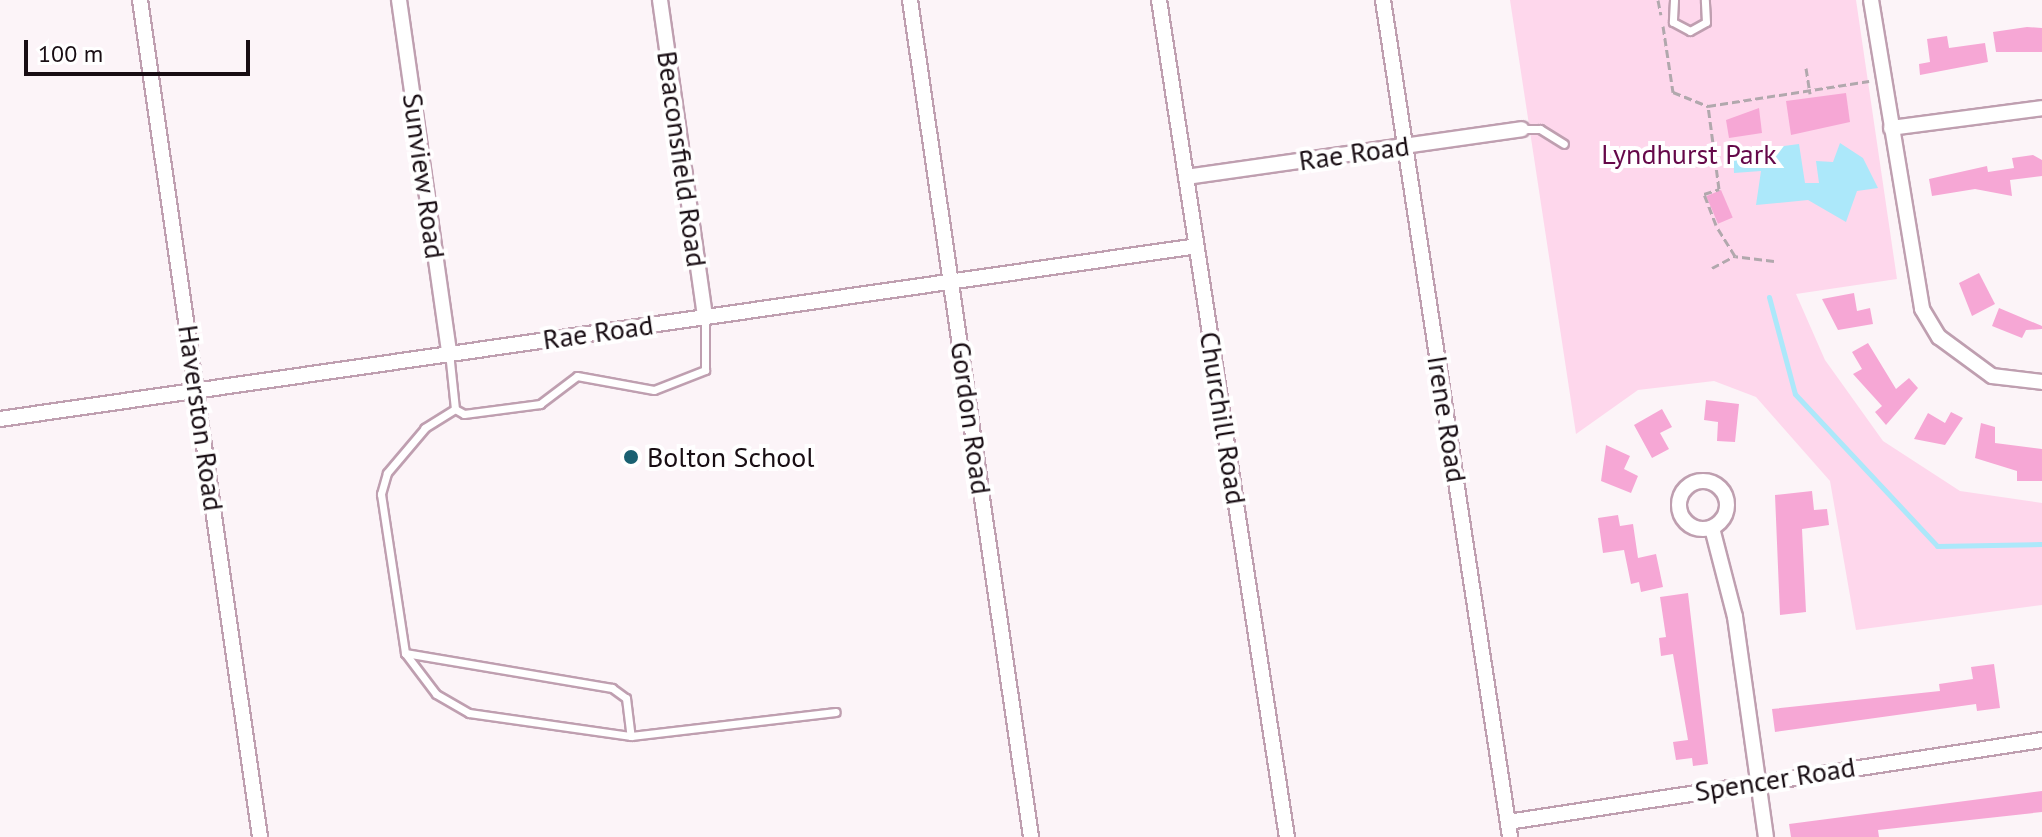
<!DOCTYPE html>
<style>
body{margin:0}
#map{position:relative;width:2042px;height:837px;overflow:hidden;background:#fcf4f8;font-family:"PT Sans",sans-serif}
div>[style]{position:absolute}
.green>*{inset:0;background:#fed7ec}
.water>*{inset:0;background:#ace8fa}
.stream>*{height:5px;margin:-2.5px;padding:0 2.5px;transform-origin:2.5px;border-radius:2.5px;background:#ace8fa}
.building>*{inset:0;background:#f6a7d5;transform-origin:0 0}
.path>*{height:3px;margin-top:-1.5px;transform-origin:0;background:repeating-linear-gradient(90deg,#b1a8ad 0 8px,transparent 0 12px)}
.roads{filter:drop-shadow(2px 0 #bf9fb0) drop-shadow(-2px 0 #bf9fb0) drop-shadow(0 2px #bf9fb0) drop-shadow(0 -2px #bf9fb0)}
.service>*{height:7px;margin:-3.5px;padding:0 3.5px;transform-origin:3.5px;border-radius:3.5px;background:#fff}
.minor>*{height:14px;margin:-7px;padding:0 7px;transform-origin:7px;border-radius:7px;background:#fff}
.minor>.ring{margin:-7px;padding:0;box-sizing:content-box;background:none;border:14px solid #fff;border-radius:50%}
.dots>*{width:22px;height:22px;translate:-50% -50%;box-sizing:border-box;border:4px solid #fff;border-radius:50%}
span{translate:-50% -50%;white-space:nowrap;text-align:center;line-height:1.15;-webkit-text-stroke:8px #fff;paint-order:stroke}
.street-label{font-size:28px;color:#180d13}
.park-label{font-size:28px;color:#650849}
.poi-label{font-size:28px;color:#180d13}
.left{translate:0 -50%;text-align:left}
.scale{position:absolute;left:24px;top:40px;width:226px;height:36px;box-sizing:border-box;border:4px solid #180d13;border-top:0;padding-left:10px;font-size:24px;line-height:28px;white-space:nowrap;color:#180d13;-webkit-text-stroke:6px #fff;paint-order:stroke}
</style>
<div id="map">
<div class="green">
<div style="clip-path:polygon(1510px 0,1856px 0,1897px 279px,1796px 294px,1825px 360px,1883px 441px,1960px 491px,2042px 503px,2042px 605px,1856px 630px,1830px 481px,1756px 397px,1714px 381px,1638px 390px,1576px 434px)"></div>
</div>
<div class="water">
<div style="clip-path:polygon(1840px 143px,1863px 158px,1878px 188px,1857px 191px,1846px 222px,1808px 200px,1756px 205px,1761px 171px,1734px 173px,1733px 153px,1799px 144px,1805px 183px,1819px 183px,1816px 161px,1833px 162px)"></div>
</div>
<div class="stream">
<div style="left:1769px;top:297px;width:100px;rotate:75deg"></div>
<div style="left:1795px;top:394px;width:208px;rotate:46.9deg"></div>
<div style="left:1937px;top:546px;width:105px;rotate:-1.1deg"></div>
</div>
<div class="building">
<div style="clip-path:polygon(2027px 27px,2042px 28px,2042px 52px,1996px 52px,1993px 32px)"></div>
<div style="clip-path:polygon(1947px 36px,1949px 48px,1985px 43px,1988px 62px,1920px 75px,1919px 64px,1930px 62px,1927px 39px)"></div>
<div style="clip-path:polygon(1846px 93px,1850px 122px,1791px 135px,1786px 101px)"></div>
<div style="clip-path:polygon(1759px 108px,1762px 133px,1729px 138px,1726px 120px)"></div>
<div style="clip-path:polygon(2033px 155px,2042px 160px,2042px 176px,2010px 180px,2012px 196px,1975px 189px,1932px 196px,1929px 179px,1987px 166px,1988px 172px,2014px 168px,2012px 158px)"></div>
<div style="left:1721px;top:190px;width:30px;height:16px;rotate:67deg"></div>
<div style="clip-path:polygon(1979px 273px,1995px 304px,1972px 316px,1959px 283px)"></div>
<div style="clip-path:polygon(1854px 293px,1857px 311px,1870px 308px,1873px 324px,1838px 330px,1822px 299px)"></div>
<div style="clip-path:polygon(1999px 308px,2042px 326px,2042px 329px,2026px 330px,2022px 338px,1992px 326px)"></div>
<div style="clip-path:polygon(1868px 343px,1896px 389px,1909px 378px,1918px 388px,1886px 425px,1875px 412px,1882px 406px,1853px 374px,1862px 369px,1852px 352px)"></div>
<div style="clip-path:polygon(1706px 400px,1739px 404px,1735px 442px,1717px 441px,1718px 422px,1704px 420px)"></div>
<div style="clip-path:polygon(1662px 409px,1672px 427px,1660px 433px,1669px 449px,1652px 458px,1634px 425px)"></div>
<div style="clip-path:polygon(1951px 412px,1963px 418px,1945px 445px,1914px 439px,1928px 413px,1945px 423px)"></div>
<div style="clip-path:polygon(1981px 423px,1995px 427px,1995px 443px,2042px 449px,2042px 481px,2017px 481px,2017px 471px,1975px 458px)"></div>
<div style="clip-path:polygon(1606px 445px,1630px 456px,1624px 469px,1638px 476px,1631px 493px,1601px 481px)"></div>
<div style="clip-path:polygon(1812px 491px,1814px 510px,1827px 509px,1829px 525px,1802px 529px,1806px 612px,1780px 615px,1775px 495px)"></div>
<div style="clip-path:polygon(1618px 515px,1620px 526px,1633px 524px,1638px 558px,1656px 554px,1663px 587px,1641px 592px,1639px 582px,1631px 584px,1624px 550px,1603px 553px,1598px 518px)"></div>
<div style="clip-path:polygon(1688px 593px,1708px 764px,1693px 766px,1692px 758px,1676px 760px,1673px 742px,1688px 740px,1673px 654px,1661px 656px,1659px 638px,1666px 637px,1660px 597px)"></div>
<div style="clip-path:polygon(1994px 664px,2000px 708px,1977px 711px,1976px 704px,1775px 732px,1772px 709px,1940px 691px,1939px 684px,1973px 679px,1971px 667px)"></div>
<div style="clip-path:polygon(2042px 791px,2042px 812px,1878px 830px,1879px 837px,1791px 837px,1789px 824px)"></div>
</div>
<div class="path">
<div style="left:1658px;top:0;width:15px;rotate:79deg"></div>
<div style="left:1663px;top:26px;width:67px;rotate:81.4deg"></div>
<div style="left:1673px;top:92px;width:38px;rotate:22deg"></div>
<div style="left:1806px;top:68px;width:26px;rotate:81deg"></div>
<div style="left:1774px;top:261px;width:39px;rotate:-173deg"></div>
<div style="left:1735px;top:256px;width:36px;rotate:-122deg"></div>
<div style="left:1716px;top:225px;width:33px;rotate:-111deg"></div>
<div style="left:1704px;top:194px;width:16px;rotate:-18deg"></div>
<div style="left:1719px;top:189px;width:84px;rotate:-97.5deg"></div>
<div style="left:1708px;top:106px;width:163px;rotate:-8.8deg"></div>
<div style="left:1712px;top:268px;width:26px;rotate:-28deg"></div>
</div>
<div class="roads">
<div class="service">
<div style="left:1674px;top:0;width:22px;rotate:93deg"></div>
<div style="left:1673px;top:22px;width:19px;rotate:28deg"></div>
<div style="left:1690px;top:31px;width:18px;rotate:-29deg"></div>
<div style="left:1706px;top:22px;width:22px;rotate:-93deg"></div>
<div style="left:1523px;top:129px;width:17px"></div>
<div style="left:1540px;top:129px;width:28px;rotate:32deg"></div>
<div style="left:449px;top:352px;width:57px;rotate:84deg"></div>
<div style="left:455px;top:409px;width:10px;rotate:29deg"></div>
<div style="left:464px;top:414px;width:77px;rotate:-7.5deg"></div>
<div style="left:540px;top:404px;width:46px;rotate:-37.1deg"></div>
<div style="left:577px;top:376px;width:78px;rotate:10.3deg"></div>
<div style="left:654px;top:390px;width:55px;rotate:-21.4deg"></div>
<div style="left:705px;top:370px;width:52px;rotate:-90deg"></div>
<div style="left:455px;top:409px;width:36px;rotate:148deg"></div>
<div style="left:425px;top:428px;width:59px;rotate:130.2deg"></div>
<div style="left:387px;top:473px;width:22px;rotate:106deg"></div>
<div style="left:381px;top:494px;width:161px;rotate:81.4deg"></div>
<div style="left:405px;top:653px;width:51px;rotate:52.9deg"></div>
<div style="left:436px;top:694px;width:38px;rotate:30deg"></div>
<div style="left:469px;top:713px;width:164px;rotate:8.1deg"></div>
<div style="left:631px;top:736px;width:206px;rotate:-6.7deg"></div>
<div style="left:405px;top:653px;width:210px;rotate:9.6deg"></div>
<div style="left:612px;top:688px;width:17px;rotate:36deg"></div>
<div style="left:626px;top:698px;width:38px;rotate:83deg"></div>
</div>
<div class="minor">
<div style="left:140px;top:0;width:846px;rotate:81.84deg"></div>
<div style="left:399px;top:0;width:356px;rotate:81.9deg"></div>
<div style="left:660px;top:0;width:321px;rotate:81.9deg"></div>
<div style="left:910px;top:0;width:846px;rotate:81.77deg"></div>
<div style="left:1159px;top:0;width:847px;rotate:81.31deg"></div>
<div style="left:1383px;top:0;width:847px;rotate:81.37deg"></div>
<div style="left:1871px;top:0;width:313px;rotate:80.6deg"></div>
<div style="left:1922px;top:309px;width:33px;rotate:59deg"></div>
<div style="left:1939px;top:337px;width:66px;rotate:36.3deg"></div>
<div style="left:1992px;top:376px;width:50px;rotate:6.8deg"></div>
<div style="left:1891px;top:128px;width:152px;rotate:-7.5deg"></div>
<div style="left:1186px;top:177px;width:339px;rotate:-8.1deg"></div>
<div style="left:0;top:419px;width:1209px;rotate:-8.22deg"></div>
<div class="ring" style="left:1679px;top:481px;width:34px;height:34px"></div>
<div style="left:1712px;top:528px;width:92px;rotate:75.5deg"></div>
<div style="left:1735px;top:617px;width:222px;rotate:82deg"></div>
<div style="left:1508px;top:822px;width:540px;rotate:-8.73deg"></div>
</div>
</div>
<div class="dots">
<div style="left:631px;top:457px;background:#196071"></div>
</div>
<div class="street-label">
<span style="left:1354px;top:153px;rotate:-8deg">Rae Road</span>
<span style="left:682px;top:159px;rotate:82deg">Beaconsfield Road</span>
<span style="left:424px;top:176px;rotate:82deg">Sunview Road</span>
<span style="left:598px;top:332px;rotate:-8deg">Rae Road</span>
<span style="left:201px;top:418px;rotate:82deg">Haverston Road</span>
<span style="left:971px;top:418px;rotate:82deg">Gordon Road</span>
<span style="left:1223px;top:418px;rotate:81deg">Churchill Road</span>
<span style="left:1447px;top:419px;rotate:81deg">Irene Road</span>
<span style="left:1775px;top:779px;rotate:-9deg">Spencer Road</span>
</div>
<div class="park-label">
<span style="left:1689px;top:154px">Lyndhurst Park</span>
</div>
<div class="poi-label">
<span class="left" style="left:647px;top:457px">Bolton School</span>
</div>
<div class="scale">100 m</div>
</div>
